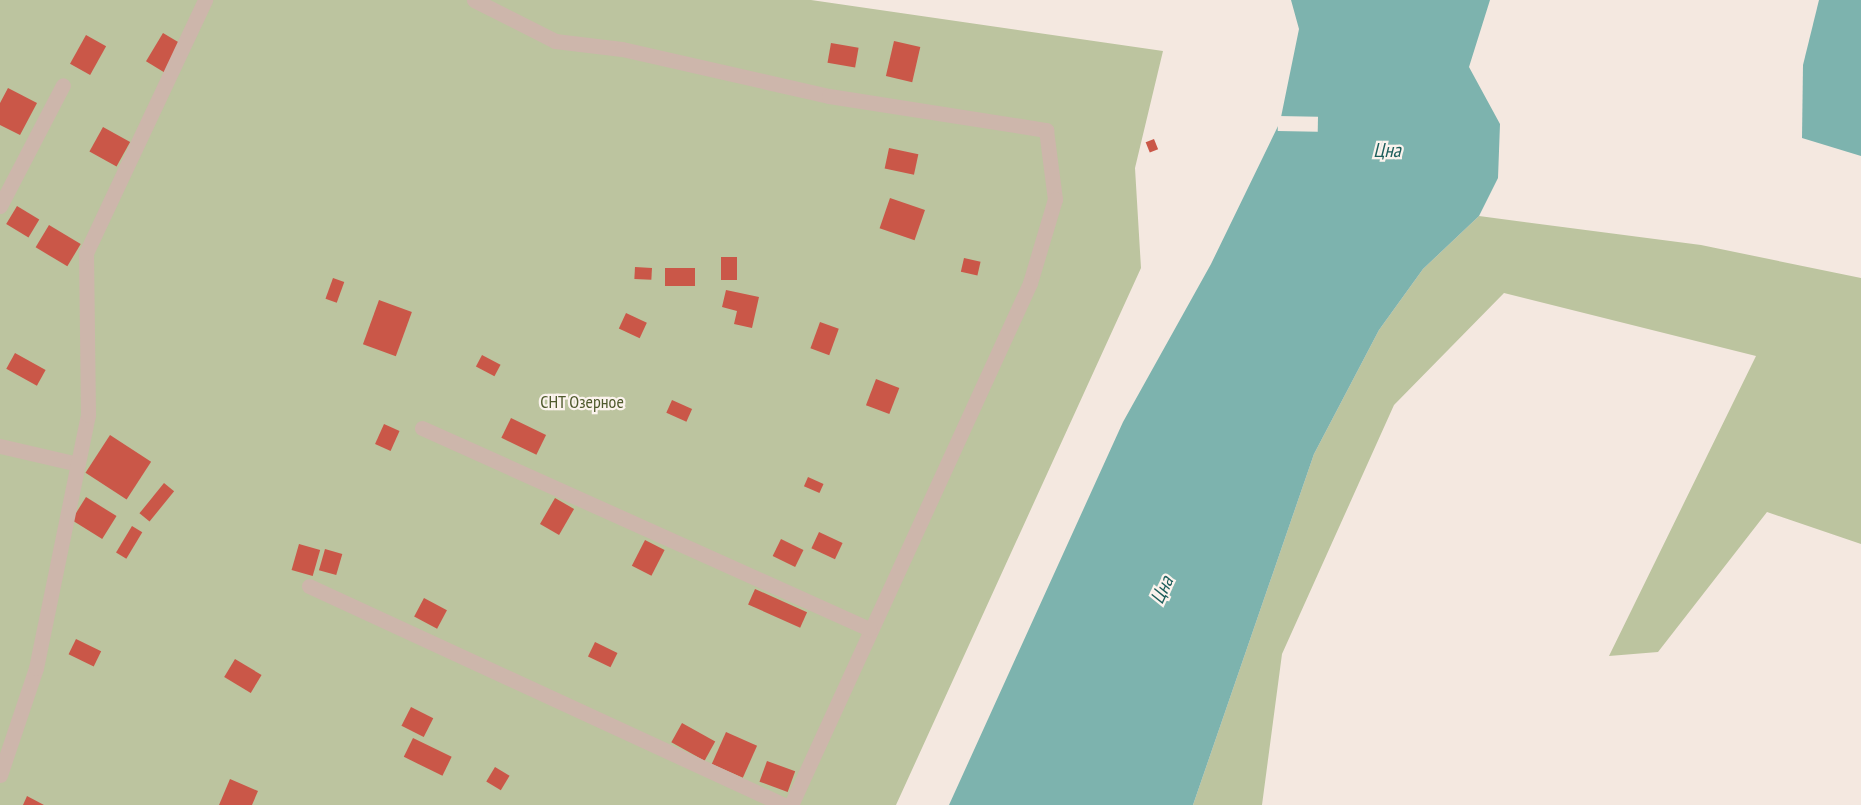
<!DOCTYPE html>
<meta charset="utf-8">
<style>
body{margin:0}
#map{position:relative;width:1861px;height:805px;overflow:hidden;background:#f4e8e0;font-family:"PT Sans Narrow",sans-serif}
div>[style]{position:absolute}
.green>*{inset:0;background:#bcc49f}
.water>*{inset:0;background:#7db3ae}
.pier>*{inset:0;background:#f4e8e0;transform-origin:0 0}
.building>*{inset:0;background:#ca5748;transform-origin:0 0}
.service>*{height:15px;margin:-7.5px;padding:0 7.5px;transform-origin:7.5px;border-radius:7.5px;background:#cdb6ab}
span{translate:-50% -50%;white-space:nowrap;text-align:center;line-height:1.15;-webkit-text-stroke:4.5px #fbf3ed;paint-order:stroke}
.park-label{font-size:18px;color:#4f5a2d}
.water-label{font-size:20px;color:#1d5e5b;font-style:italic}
</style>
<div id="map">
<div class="green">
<div style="clip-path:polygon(0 0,811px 0,1163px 51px,1135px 168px,1141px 268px,896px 805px,0 805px)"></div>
<div style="clip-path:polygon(1479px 216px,1701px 245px,1861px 278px,1861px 544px,1767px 512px,1658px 652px,1609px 656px,1756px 356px,1504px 293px,1394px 405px,1282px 654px,1262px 805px,1193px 805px,1314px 454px,1379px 330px,1423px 269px)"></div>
</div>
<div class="water">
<div style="clip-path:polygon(1291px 0,1490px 0,1469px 67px,1500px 124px,1498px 178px,1479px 216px,1423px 269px,1379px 330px,1314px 454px,1193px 805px,949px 805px,1123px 422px,1211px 264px,1280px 122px,1299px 29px)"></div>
<div style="clip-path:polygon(1819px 0,1861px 0,1861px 156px,1802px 138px,1803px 65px)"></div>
</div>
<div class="pier">
<div style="left:1278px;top:116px;width:40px;height:15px;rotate:1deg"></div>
</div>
<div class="building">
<div style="left:163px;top:33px;width:23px;height:33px;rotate:31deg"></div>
<div style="left:86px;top:35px;width:23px;height:33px;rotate:29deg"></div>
<div style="left:894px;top:41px;width:27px;height:36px;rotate:13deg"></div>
<div style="left:831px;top:43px;width:28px;height:20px;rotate:10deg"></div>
<div style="clip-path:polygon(8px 88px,37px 103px,20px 135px,0 125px,0 103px)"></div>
<div style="left:103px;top:127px;width:31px;height:28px;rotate:29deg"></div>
<div style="left:1154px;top:139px;width:11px;height:9px;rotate:68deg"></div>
<div style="left:889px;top:148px;width:30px;height:21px;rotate:12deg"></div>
<div style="left:890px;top:198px;width:37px;height:32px;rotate:19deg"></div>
<div style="left:17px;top:206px;width:26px;height:21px;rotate:31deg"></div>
<div style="left:49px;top:225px;width:37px;height:26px;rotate:31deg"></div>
<div style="left:721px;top:257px;width:16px;height:23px"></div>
<div style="left:964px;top:258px;width:17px;height:14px;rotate:13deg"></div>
<div style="left:635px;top:267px;width:17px;height:12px;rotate:3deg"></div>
<div style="left:665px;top:268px;width:30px;height:18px"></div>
<div style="left:333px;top:278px;width:12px;height:22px;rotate:20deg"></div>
<div style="clip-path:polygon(726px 290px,759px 297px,752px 328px,734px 324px,737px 311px,722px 307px)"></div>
<div style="left:379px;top:300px;width:35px;height:47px;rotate:20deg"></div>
<div style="left:626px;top:313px;width:23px;height:17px;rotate:25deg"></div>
<div style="left:820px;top:322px;width:20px;height:28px;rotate:20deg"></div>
<div style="left:15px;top:353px;width:35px;height:18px;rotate:29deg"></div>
<div style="left:482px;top:355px;width:21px;height:13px;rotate:28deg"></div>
<div style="left:876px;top:379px;width:25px;height:28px;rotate:21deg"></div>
<div style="left:672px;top:400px;width:22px;height:14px;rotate:24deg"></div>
<div style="left:511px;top:418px;width:39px;height:22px;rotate:26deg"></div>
<div style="left:384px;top:424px;width:17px;height:22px;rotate:24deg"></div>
<div style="left:110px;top:435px;width:49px;height:45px;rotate:33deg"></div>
<div style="left:808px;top:477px;width:17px;height:10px;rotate:24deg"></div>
<div style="left:164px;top:483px;width:13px;height:39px;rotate:39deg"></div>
<div style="left:86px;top:497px;width:36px;height:27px;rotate:32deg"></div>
<div style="left:555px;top:498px;width:22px;height:30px;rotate:30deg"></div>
<div style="left:132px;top:526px;width:12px;height:31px;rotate:31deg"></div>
<div style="left:819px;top:532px;width:26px;height:18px;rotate:25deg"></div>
<div style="left:781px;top:539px;width:25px;height:19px;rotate:26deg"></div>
<div style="left:645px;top:540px;width:22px;height:29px;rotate:27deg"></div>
<div style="left:299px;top:544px;width:22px;height:27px;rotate:16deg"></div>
<div style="left:325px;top:549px;width:18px;height:22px;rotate:16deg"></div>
<div style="left:755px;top:589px;width:57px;height:17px;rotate:24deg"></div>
<div style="left:424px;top:598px;width:26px;height:21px;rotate:28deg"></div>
<div style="left:76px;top:639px;width:28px;height:17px;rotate:26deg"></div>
<div style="left:595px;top:642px;width:25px;height:16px;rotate:26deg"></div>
<div style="left:235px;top:659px;width:31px;height:21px;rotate:31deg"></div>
<div style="left:411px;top:707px;width:25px;height:21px;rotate:27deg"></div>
<div style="left:682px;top:723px;width:38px;height:22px;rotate:29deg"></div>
<div style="left:726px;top:732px;width:34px;height:35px;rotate:24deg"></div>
<div style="left:413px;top:738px;width:43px;height:21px;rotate:26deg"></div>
<div style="left:767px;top:761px;width:30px;height:22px;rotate:20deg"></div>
<div style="left:495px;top:767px;width:17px;height:17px;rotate:31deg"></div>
<div style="clip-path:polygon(230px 779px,258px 791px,252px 805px,219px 805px)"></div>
<div style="clip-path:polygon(27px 796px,44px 805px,23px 805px)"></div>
</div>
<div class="service">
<div style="left:474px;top:0;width:91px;rotate:26.8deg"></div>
<div style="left:555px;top:41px;width:67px;rotate:6.8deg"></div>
<div style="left:622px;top:49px;width:212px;rotate:12.8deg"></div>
<div style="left:829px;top:96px;width:220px;rotate:8.9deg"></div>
<div style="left:1046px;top:130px;width:70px;rotate:82.6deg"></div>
<div style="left:1055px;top:199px;width:88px;rotate:106.6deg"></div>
<div style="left:1030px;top:283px;width:574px;rotate:114.6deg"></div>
<div style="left:0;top:206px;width:136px;rotate:-62.5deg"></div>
<div style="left:422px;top:428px;width:491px;rotate:24.2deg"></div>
<div style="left:0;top:446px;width:80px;rotate:13deg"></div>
<div style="left:309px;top:586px;width:523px;rotate:24.75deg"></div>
<div style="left:0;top:775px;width:113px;rotate:-71.4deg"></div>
<div style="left:36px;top:668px;width:258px;rotate:-78.4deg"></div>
<div style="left:88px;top:415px;width:162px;rotate:-90.7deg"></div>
<div style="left:86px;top:253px;width:280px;rotate:-64.8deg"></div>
</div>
<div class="park-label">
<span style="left:582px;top:402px">СНТ Озерное</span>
</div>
<div class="water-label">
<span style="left:1387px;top:150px">Цна</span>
<span style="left:1162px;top:590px;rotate:-65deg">Цна</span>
</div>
</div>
